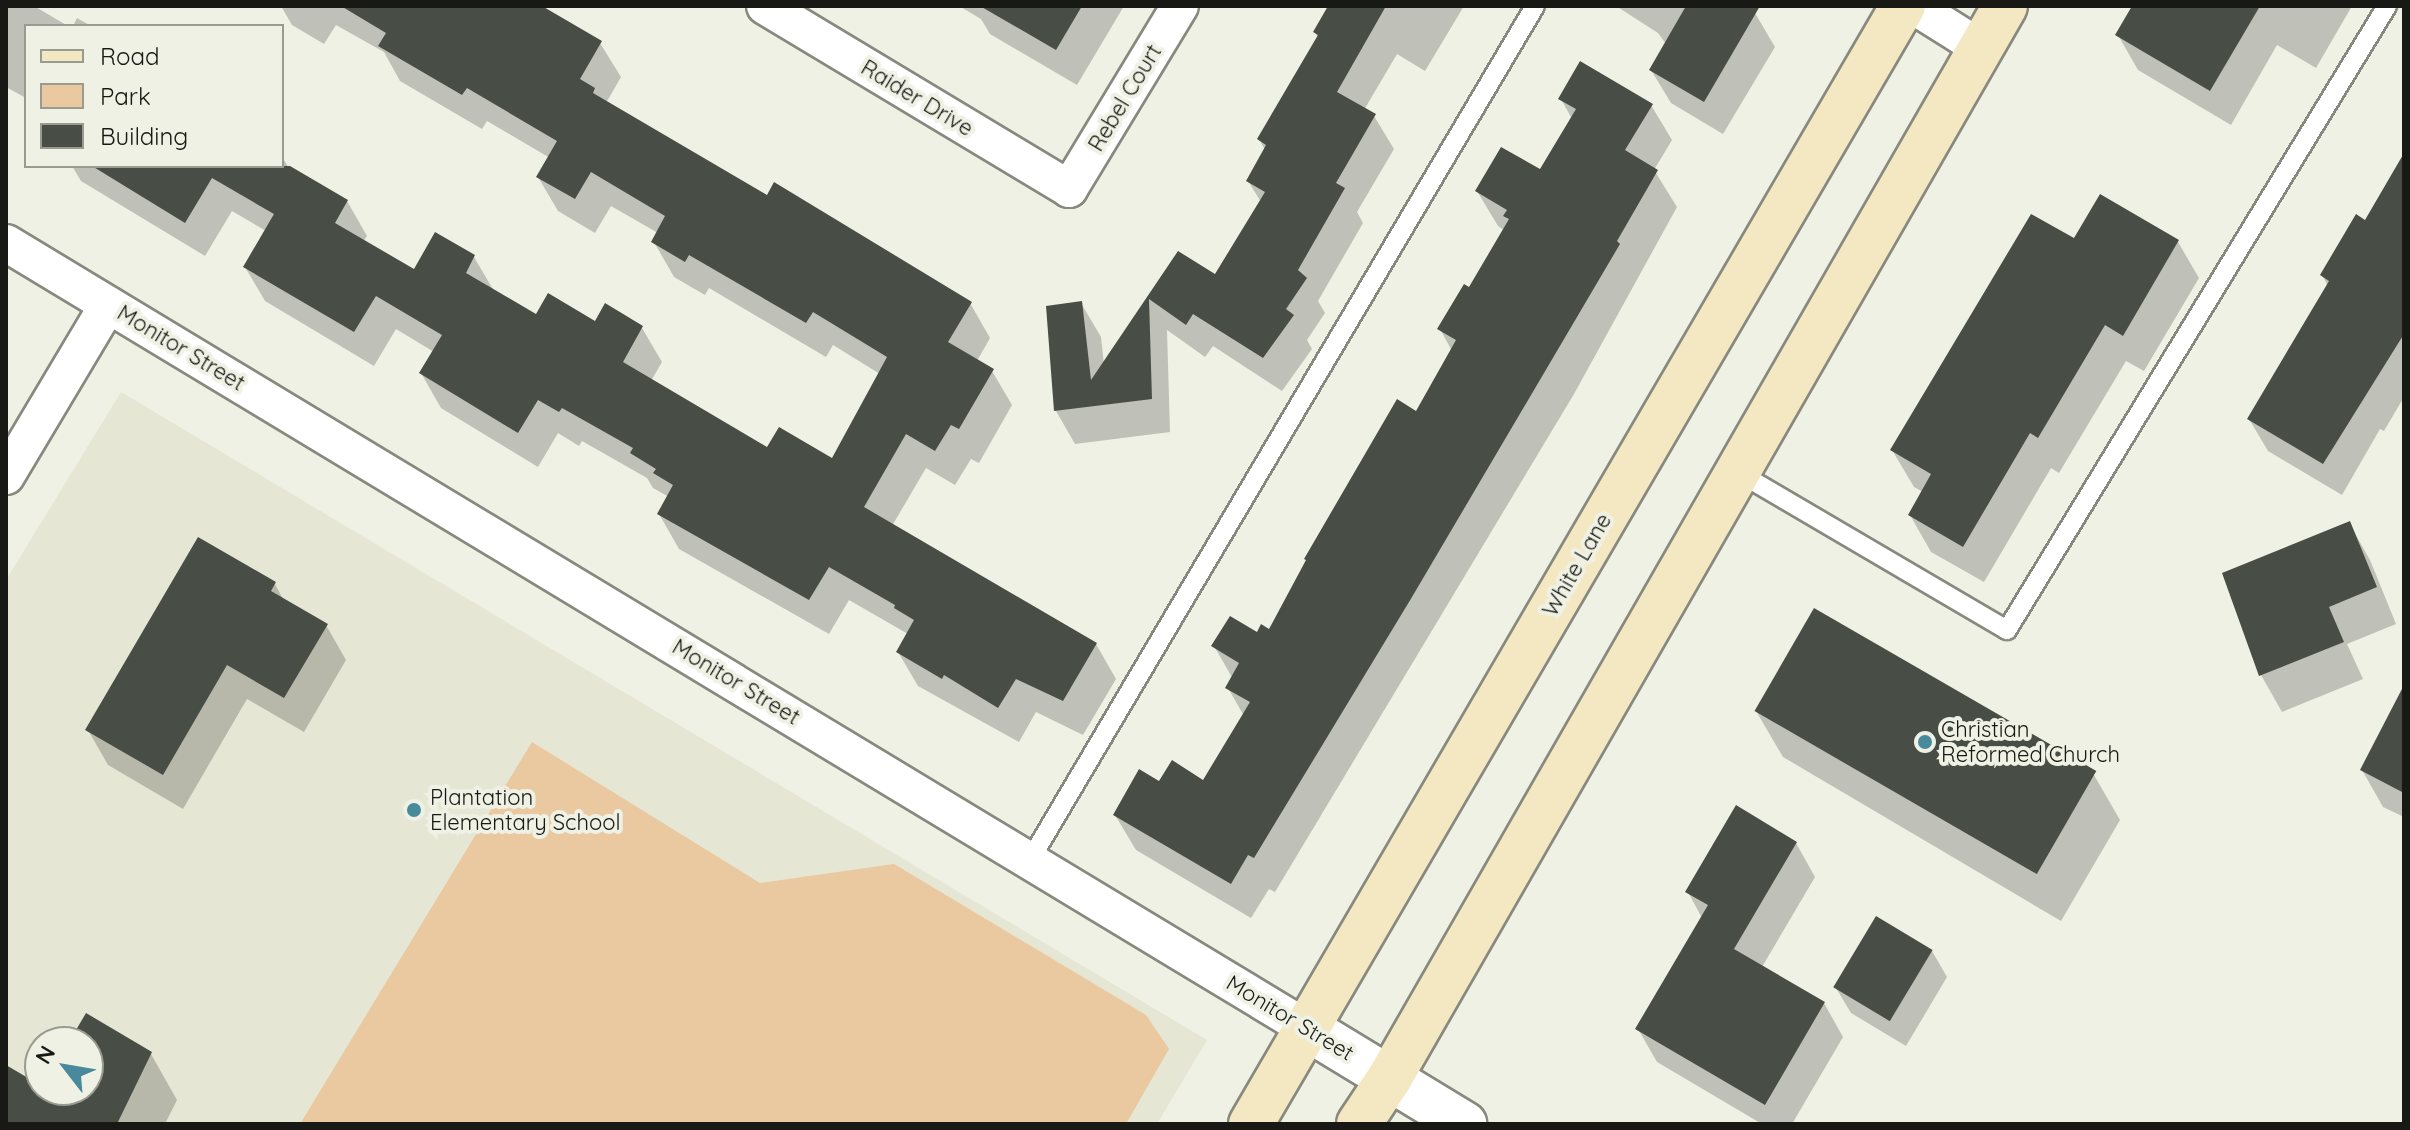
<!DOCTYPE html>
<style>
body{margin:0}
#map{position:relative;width:2410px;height:1130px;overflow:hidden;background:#eff1e5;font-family:Quicksand,sans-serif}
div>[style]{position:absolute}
.built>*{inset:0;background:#e5e7d4}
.green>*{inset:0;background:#eac8a0}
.shadow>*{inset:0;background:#0003}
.building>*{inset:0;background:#484e45;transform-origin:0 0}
.roads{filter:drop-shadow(2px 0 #88897e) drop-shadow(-2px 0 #88897e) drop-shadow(0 2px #88897e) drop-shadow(0 -2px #88897e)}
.service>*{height:18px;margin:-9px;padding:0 9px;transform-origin:9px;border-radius:9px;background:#fff}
.minor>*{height:36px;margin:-18px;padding:0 18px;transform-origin:18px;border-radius:18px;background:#fff}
.tertiary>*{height:44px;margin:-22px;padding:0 22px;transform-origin:22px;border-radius:22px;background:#fff}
.secondary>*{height:44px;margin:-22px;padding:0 22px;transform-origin:22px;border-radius:22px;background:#f3e8c2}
.dots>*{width:22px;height:22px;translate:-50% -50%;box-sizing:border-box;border:4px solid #eff1e5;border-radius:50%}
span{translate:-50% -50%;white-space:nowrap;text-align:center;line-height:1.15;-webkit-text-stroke:8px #eff1e5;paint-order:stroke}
.street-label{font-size:22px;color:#181814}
.poi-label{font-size:22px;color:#181814}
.left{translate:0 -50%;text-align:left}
.frame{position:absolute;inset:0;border:8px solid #181814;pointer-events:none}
.legend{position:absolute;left:24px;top:24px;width:260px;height:144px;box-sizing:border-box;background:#eff1e5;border:2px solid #999a91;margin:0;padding:10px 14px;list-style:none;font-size:24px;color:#181814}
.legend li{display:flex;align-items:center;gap:16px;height:40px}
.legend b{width:40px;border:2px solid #999a91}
.north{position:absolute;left:24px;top:1026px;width:80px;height:80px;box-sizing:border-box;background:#eff1e5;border:2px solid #999a91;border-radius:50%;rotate:301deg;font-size:22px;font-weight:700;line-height:32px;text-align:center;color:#181814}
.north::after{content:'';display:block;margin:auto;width:28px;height:36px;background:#48899b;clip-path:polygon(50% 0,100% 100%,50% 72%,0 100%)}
</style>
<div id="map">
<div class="built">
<div style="clip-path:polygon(evenodd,121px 392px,1207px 1040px,1157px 1124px,6px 1124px,6px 580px,121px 392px,40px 1042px,88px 1042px,88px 1090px,40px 1090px,40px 1042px)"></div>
</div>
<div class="green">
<div style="clip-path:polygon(532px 742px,760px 883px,894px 864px,1146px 1015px,1169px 1049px,1126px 1124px,300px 1124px)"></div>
</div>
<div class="shadow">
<div style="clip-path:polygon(6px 6px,34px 6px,68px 26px,26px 26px,26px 98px,6px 87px)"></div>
<div style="clip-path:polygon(281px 6px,538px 6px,600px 43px,621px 77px,606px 103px,768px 197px,970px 303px,990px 338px,977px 361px,992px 371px,1012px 405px,979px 463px,971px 459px,955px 485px,926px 468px,892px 526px,1096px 644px,1116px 679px,1083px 735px,1036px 712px,1019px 742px,918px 686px,898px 652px,908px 634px,849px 600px,829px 634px,679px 549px,659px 514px,669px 497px,653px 488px,647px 478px,582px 441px,579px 446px,558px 433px,538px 467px,441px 408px,421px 373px,434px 352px,396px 329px,374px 366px,265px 301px,245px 267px,266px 231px,232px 211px,205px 256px,81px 181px,72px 166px,282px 166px,282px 157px,289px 168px,347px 201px,367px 236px,363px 242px,414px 272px,474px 257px,494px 291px,537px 317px,642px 328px,662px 362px,651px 381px,768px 450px,833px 461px,880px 374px,833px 345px,826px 357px,709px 288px,705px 295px,674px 277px,654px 242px,658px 233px,611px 206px,595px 233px,558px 211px,538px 177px,550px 158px,487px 121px,482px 129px,400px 81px,384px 52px,336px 25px,324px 44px,292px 25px)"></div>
<div style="clip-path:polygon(959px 6px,1124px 6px,1077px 85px,990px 34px,981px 19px)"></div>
<div style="clip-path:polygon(1330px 6px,1464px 6px,1425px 71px,1397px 54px,1364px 110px,1374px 116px,1394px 149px,1357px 212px,1363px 223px,1318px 301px,1325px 313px,1307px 340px,1312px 349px,1282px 391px,1213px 346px,1205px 357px,1167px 330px,1170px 432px,1075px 444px,1056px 411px,1081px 303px,1101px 337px,1104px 365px,1179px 254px,1216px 277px,1261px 202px,1248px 181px,1265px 150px,1259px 139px,1318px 38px,1315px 32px)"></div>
<div style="clip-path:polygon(1616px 6px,1743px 6px,1755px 13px,1775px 47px,1723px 134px,1671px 103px,1651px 70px,1666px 44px,1658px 33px)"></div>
<div style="clip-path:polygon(2134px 6px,2352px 6px,2316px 68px,2277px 45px,2231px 125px,2138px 70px,2118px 35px)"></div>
<div style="clip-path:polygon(77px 18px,91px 26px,73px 26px)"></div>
<div style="clip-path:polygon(1561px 99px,1651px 105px,1672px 140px,1654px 170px,1677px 207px,1574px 394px,1275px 892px,1269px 889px,1251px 918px,1136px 850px,1115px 815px,1160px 784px,1204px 782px,1244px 716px,1228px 688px,1233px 679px,1214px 646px,1269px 631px,1417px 413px,1452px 351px,1440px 329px,1470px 290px,1504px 230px,1498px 226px,1477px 191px,1541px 172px,1572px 119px)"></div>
<div style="clip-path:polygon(2404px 157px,2404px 397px,2384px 431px,2380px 429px,2342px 495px,2268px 451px,2249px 419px,2328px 286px,2322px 275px,2366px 222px)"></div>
<div style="clip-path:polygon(2075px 241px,2178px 242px,2199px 278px,2144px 371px,2126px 361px,2059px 473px,2051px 468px,1984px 582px,1931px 552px,1910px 515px,1923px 492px,1914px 487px,1892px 450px)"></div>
<div style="clip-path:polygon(2349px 523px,2370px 560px,2396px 624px,2347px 644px,2363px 679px,2282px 712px,2261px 675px,2224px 574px)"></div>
<div style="clip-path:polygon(275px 584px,284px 601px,326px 625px,346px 660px,304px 732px,247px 699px,183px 809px,108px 765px,88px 730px)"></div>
<div style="clip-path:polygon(2404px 689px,2404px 817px,2383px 807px,2362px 770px)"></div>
<div style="clip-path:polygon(1756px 711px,2094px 775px,2120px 820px,2061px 921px,1783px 757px)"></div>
<div style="clip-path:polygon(1796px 843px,1815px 877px,1762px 967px,1824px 1003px,1843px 1037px,1792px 1124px,1762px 1124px,1657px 1062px,1638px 1029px,1702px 918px,1688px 892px)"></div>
<div style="clip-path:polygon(1932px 951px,1947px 977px,1906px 1046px,1851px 1013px,1836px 988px)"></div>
<div style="clip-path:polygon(86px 1016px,151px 1054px,177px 1100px,165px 1124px,6px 1124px,6px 1067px,40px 1090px,88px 1090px,88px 1042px,71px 1042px)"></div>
</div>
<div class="building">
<div style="clip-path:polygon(341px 6px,542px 6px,602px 41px,580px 79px,595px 88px,593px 93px,767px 195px,774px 182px,972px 302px,948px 342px,994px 369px,959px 429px,951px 425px,935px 451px,906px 434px,864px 507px,1097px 643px,1063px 701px,1016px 679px,998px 708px,944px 675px,942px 679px,896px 652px,914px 620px,894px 608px,895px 605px,829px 567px,809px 600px,657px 514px,673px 485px,653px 473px,656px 469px,630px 453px,633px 448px,562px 408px,559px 412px,538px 400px,518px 433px,419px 373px,442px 335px,376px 296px,354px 332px,243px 267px,274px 214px,212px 178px,185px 223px,92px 166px,290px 166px,348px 200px,335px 223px,414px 269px,435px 232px,475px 255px,466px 273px,536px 314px,548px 293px,595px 321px,605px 303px,643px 326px,623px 362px,767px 447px,779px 427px,832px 458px,887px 357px,813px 312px,806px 323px,689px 255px,685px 262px,651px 242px,665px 216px,591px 172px,575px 199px,536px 177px,557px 141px,467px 88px,462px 95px,378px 46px,386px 33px)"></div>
<div style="clip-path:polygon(980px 6px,1082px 6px,1056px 50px)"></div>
<div style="clip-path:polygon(1328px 6px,1386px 6px,1337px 92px,1376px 114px,1336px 183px,1345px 188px,1298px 270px,1307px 278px,1286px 309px,1294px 315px,1263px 358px,1193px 314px,1186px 325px,1149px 299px,1152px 399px,1054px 411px,1046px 306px,1082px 301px,1091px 380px,1178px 251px,1215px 274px,1265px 192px,1246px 181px,1266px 145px,1257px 139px,1318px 35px,1313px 32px)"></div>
<div style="clip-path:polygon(1686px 6px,1760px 6px,1704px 102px,1649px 70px)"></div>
<div style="clip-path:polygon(2132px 6px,2260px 6px,2210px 91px,2115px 35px)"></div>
<div style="clip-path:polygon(1580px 61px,1653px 104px,1625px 150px,1658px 170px,1617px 241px,1620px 244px,1412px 597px,1254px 858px,1248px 855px,1231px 884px,1113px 815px,1139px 769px,1159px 781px,1172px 760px,1203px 780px,1250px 702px,1225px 688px,1239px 663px,1211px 646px,1230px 616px,1257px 632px,1261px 624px,1269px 629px,1306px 560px,1304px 559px,1397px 399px,1416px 411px,1456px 340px,1437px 329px,1464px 284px,1469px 287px,1509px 219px,1503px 216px,1507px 210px,1475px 191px,1501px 147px,1540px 169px,1576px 109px,1558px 99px)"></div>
<div style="clip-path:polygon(2404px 153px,2404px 334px,2323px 464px,2247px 419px,2329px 281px,2320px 275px,2356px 214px,2365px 220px)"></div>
<div style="clip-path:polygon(2100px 194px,2179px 240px,2123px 336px,2105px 325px,2038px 438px,2030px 433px,1963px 547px,1908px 515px,1931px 474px,1890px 450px,2031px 214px,2074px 238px)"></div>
<div style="clip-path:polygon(2350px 521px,2377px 587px,2329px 607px,2344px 642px,2259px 676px,2222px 573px)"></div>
<div style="clip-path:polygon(198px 537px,276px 582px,271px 591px,328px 624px,284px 698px,227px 665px,163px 775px,85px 730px)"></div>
<div style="left:1814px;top:608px;width:326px;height:119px;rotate:30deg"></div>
<div style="clip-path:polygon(2404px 685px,2404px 793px,2360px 770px)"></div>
<div style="clip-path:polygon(1736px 805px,1797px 842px,1734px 949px,1825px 1002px,1765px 1105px,1635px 1029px,1708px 905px,1685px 892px)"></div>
<div style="left:1876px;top:916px;width:66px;height:83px;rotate:31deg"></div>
<div style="clip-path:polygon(86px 1013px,152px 1052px,117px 1124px,6px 1124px,6px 1065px,40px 1085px,40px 1090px,88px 1090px,88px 1042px,69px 1042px)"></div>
</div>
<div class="roads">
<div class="service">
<div style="left:1736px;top:471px;width:314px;rotate:30.4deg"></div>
<div style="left:2007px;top:630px;width:731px;rotate:-58.66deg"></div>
<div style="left:1030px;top:860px;width:992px;rotate:-59.4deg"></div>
</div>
<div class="minor">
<div style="left:765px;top:6px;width:355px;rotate:31deg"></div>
<div style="left:1069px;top:189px;width:214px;rotate:-58.8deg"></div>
<div style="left:1914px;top:6px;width:77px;rotate:32.2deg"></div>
<div style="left:6px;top:243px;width:1521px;rotate:31.12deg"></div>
<div style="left:6px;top:476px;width:199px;rotate:-59.2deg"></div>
</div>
<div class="tertiary">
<div style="left:1308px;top:1029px;width:183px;rotate:31.3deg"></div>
</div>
<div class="secondary">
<div style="left:1251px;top:1124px;width:1294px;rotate:-59.75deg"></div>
<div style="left:1359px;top:1124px;width:54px;rotate:-56.3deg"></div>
<div style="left:1389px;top:1079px;width:1237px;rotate:-60.14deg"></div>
</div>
</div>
<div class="dots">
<div style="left:1925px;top:742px;background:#48899b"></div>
<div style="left:414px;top:810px;background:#48899b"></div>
</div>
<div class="street-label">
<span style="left:917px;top:98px;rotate:31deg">Raider Drive</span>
<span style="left:1125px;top:98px;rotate:-59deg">Rebel Court</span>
<span style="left:181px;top:348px;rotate:31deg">Monitor Street</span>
<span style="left:1577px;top:565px;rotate:-60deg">White Lane</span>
<span style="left:736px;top:682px;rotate:31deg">Monitor Street</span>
<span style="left:1290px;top:1018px;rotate:31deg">Monitor Street</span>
</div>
<div class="poi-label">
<span class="left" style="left:1941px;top:742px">Christian<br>Reformed Church</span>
<span class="left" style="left:430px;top:810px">Plantation<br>Elementary School</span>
</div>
<div class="frame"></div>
<ul class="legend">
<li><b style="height:10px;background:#f3e8c2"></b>Road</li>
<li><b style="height:22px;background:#eac8a0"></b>Park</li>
<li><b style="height:22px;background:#484e45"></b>Building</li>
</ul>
<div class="north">N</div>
</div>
